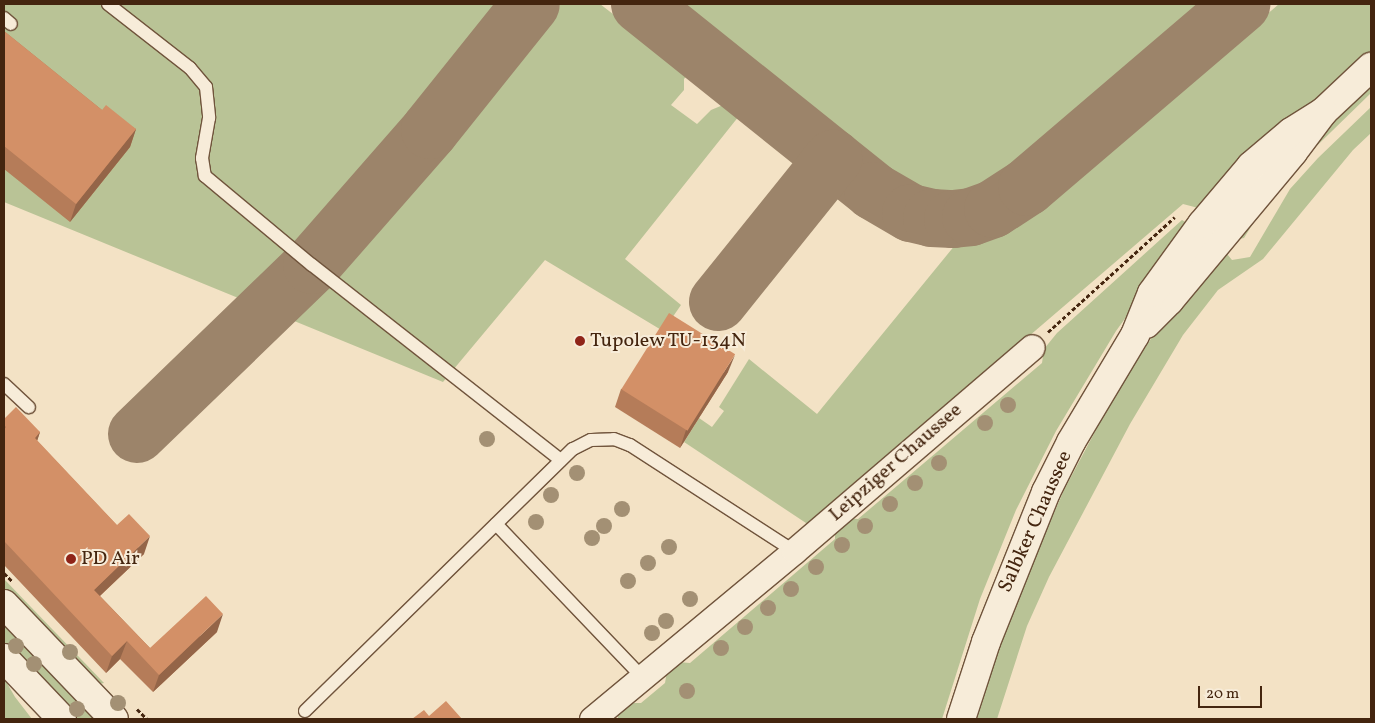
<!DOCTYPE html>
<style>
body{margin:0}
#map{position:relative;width:1375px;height:723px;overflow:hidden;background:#f3e2c5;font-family:Vollkorn,serif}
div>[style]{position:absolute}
.green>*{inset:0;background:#b9c396}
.taxiway>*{height:58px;margin:-29px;padding:0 29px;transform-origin:29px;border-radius:29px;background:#9c846a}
.path>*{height:3px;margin-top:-1.5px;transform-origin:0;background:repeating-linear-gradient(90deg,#44250f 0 4px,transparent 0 6.5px)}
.roads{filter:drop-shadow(1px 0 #70543c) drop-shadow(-1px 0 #70543c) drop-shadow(0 1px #70543c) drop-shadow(0 -1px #70543c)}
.lane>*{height:12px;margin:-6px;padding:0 6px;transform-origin:6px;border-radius:6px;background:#f7ecd9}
.street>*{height:25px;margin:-12.5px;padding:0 12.5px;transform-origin:12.5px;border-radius:12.5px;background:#f7ecd9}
.secondary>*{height:28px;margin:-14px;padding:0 14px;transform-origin:14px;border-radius:14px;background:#f7ecd9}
.trees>*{width:16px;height:16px;margin:-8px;border-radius:50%;background:#a39074}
.wall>*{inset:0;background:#b57c59}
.shaded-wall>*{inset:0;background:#946548}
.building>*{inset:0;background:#d39067;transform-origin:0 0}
.dots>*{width:14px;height:14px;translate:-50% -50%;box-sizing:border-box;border:2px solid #f7ecd9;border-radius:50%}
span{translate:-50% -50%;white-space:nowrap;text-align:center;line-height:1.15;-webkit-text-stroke:4px #f7ecd9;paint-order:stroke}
.poi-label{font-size:20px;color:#44250f}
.left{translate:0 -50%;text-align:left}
.street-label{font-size:20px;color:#44250f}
.frame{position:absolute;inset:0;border:5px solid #44250f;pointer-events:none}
.scale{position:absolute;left:1198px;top:686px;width:64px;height:22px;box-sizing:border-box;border:2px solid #44250f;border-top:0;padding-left:6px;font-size:15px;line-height:18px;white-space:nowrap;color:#44250f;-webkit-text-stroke:4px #f7ecd9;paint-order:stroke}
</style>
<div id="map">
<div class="green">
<div style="clip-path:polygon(4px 4px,600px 4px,689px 73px,684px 79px,684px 90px,671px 105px,697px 124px,711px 110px,723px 105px,739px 116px,625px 259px,681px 305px,663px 331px,545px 260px,443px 382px,4px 202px)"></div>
<div style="clip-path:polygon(679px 4px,1203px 4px,1015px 166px,989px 184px,968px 192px,947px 194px,921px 191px,897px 179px)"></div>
<div style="clip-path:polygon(1279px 4px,1371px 4px,1371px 52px,1271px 138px,1202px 209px,1183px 204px,809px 525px,684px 442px,699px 418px,712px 427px,724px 411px,719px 407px,749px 359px,817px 414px,960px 239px,984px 238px,999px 234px,1030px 216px)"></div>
<div style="clip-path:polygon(1371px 85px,1371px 93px,1292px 170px,1267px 201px,1244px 238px,1234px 240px,1312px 141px)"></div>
<div style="clip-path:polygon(1371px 107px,1371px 133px,1353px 150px,1263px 259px,1218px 290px,1183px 335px,1130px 424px,1049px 577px,1027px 626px,997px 719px,977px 719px,1012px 608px,1064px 490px,1114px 396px,1161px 323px,1223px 249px,1232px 260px,1250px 257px,1290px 189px,1318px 158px)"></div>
<div style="clip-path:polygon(1182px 220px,1192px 226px,1116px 331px,1056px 431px,1016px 510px,980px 599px,942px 719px,618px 719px,618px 713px,630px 703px,641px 703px,665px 683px,667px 671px,678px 662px,690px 663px,835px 539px,835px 528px,847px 518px,858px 519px,1042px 363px,1044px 349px,1057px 333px)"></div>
<div style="clip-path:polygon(4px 579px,104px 683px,94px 685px,4px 590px)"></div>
<div style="clip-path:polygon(4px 621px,97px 719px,77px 719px,4px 642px)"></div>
<div style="clip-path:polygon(4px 678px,15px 697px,32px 719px,4px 719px)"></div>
</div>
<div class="taxiway">
<div style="left:640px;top:4px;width:299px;rotate:38.7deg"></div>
<div style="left:873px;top:191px;width:44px;rotate:30.1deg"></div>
<div style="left:911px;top:213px;width:22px;rotate:13deg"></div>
<div style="left:932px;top:218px;width:21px;rotate:3deg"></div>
<div style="left:953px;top:219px;width:18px;rotate:-6deg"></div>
<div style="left:971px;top:217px;width:23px;rotate:-20deg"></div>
<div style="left:993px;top:209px;width:40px;rotate:-32.9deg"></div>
<div style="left:1027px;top:187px;width:282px;rotate:-40.5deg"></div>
<div style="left:718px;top:302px;width:184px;rotate:-51.2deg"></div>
<div style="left:137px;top:434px;width:243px;rotate:-44deg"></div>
<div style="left:312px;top:265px;width:179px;rotate:-48.8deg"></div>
<div style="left:430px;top:130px;width:161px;rotate:-51.3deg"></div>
</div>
<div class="path">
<div style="left:1048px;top:332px;width:171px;rotate:-42.2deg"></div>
<div style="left:4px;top:573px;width:11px;rotate:45deg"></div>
<div style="left:137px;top:709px;width:14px;rotate:45deg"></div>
</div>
<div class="roads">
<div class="lane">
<div style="left:108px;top:4px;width:104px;rotate:38deg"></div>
<div style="left:190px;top:68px;width:25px;rotate:50deg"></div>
<div style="left:206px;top:87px;width:31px;rotate:84deg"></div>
<div style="left:209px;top:118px;width:41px;rotate:99.9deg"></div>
<div style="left:202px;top:158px;width:18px;rotate:81deg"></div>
<div style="left:205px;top:176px;width:139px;rotate:39.8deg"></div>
<div style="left:312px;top:265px;width:316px;rotate:38.1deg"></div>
<div style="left:4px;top:18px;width:9px;rotate:41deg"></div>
<div style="left:4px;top:384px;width:34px;rotate:43deg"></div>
<div style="left:496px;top:524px;width:211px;rotate:46.3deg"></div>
<div style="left:305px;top:711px;width:375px;rotate:-44.4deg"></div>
<div style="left:573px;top:449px;width:20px;rotate:-27deg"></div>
<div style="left:591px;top:440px;width:23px;rotate:-2deg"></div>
<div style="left:614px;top:439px;width:17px;rotate:21deg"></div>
<div style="left:630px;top:445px;width:195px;rotate:32.9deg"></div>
</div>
<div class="street">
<div style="left:592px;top:719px;width:263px;rotate:-39.7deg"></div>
<div style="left:794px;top:551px;width:313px;rotate:-40.6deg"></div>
</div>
<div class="secondary">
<div style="left:1146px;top:324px;width:33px;rotate:-45deg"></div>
<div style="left:1169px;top:301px;width:194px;rotate:-50.2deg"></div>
<div style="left:1293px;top:152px;width:50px;rotate:-53.1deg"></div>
<div style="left:1323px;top:112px;width:66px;rotate:-43.2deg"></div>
<div style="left:4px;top:604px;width:159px;rotate:46.3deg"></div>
<div style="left:4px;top:658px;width:84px;rotate:46.4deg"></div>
<div style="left:961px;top:719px;width:81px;rotate:-72deg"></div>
<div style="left:986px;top:642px;width:162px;rotate:-68.2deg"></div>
<div style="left:1046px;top:492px;width:56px;rotate:-63.4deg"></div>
<div style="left:1071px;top:442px;width:125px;rotate:-59.1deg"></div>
<div style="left:1135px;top:335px;width:45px;rotate:-68deg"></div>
<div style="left:1152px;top:293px;width:85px;rotate:-54.1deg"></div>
<div style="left:1202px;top:224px;width:76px;rotate:-49.8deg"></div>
<div style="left:1251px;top:166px;width:52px;rotate:-40.4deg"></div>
<div style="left:1291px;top:132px;width:38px;rotate:-32deg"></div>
</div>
</div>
<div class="trees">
<div style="left:1008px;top:405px"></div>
<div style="left:985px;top:423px"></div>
<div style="left:487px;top:439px"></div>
<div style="left:939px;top:463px"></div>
<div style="left:577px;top:473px"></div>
<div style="left:915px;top:483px"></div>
<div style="left:551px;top:495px"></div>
<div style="left:890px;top:504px"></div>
<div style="left:622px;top:509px"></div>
<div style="left:536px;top:522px"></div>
<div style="left:604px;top:526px"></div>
<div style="left:865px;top:526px"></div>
<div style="left:592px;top:538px"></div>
<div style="left:842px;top:545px"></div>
<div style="left:669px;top:547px"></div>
<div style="left:648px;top:563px"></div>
<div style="left:816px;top:567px"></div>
<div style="left:628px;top:581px"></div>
<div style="left:791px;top:589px"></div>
<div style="left:690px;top:599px"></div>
<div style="left:768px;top:608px"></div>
<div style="left:666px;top:621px"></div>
<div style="left:745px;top:627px"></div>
<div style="left:652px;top:633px"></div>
<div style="left:16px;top:646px"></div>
<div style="left:721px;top:648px"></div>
<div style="left:70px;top:652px"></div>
<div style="left:34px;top:664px"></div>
<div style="left:687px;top:691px"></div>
<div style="left:118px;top:703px"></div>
<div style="left:77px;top:709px"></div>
</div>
<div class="wall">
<div style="clip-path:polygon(4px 31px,102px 110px,136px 129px,130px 147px,70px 222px,4px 169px)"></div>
<div style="clip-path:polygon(728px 372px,680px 448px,615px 407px,621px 389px)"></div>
<div style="clip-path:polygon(4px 419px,40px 432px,37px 441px,144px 554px,100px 596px,150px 648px,217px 632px,153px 692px,120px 659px,106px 673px,4px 565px)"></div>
</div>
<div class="shaded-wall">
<div style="clip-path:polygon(136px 129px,130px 147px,70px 222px,76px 204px)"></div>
<div style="clip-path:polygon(735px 355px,728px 372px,680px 448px,686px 430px)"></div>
<div style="clip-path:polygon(40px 432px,34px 450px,35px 438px)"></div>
<div style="clip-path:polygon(150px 536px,144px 554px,88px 607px,94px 590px)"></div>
<div style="clip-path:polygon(223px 614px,217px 632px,153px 692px,159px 675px)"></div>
<div style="clip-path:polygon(127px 641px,120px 659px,106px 673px,112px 656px)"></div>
</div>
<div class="building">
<div style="clip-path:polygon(4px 31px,102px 110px,106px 105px,136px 129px,76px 204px,4px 146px)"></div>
<div style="left:669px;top:313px;width:78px;height:90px;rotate:32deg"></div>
<div style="clip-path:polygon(16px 407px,40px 432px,35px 438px,117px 525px,129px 514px,150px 536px,94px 590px,150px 648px,206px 596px,223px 614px,159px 675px,127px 641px,112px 656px,4px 541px,4px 430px,6px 427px,4px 425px,4px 419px)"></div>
<div style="clip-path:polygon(446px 701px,462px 719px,412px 719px,424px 710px,429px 716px)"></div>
</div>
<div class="dots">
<div style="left:580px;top:341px;background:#8f2418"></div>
<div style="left:71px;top:559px;background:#8f2418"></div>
</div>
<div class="poi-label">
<span class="left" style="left:590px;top:341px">Tupolew TU-134N</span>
<span class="left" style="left:81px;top:559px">PD Air</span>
</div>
<div class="street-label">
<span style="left:896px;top:463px;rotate:-41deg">Leipziger Chaussee</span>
<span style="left:1036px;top:522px;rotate:-66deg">Salbker Chaussee</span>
</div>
<div class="frame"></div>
<div class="scale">20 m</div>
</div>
